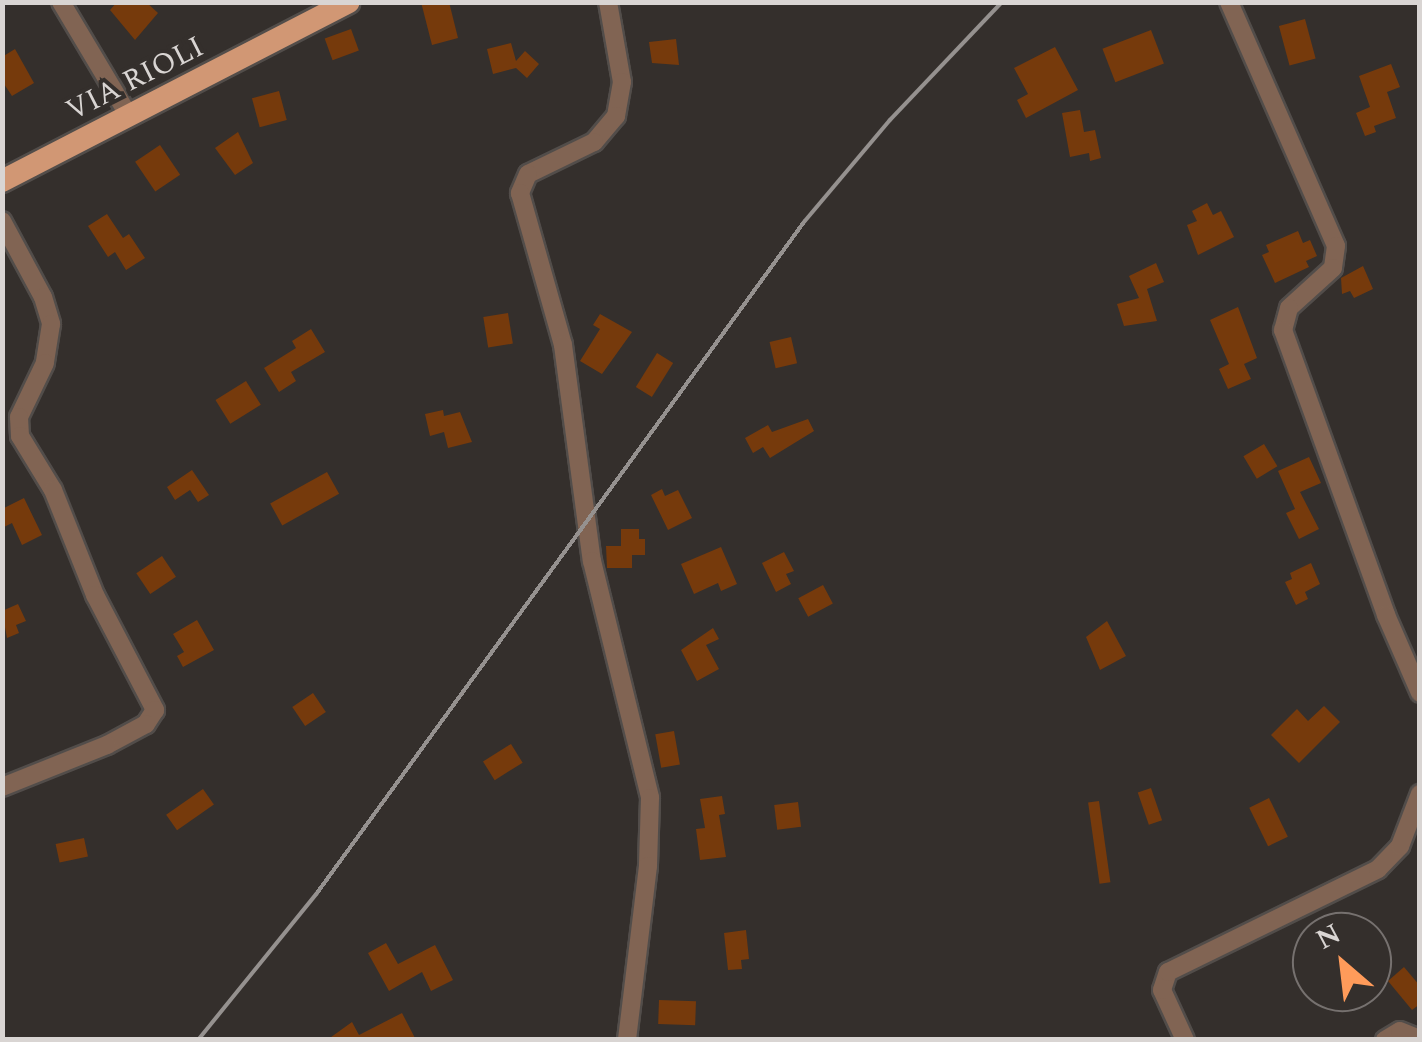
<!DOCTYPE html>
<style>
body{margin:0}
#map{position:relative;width:1422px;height:1042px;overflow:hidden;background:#342f2c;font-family:Spectral,serif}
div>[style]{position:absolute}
.building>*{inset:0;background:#763a0c;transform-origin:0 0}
.roads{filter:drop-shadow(2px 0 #524d4a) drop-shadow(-2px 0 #524d4a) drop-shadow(0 2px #524d4a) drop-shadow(0 -2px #524d4a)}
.minor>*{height:18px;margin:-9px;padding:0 9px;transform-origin:9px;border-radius:9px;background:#816453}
.major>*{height:22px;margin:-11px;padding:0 11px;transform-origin:11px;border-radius:11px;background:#d19774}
.rail>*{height:4px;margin:-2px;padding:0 2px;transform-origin:2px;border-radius:2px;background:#95918f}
span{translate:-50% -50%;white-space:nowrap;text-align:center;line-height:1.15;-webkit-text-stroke:8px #342f2c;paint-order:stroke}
.street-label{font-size:30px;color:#d9d5d3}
.frame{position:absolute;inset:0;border:5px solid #d9d5d3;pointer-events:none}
.north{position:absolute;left:1292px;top:912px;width:100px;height:100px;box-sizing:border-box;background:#342f2c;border:2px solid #76716f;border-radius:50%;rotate:332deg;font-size:28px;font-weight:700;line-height:40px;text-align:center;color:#d9d5d3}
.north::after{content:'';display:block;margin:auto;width:35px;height:45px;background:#ff9b5a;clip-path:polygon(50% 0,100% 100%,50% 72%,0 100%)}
</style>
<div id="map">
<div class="building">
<div style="clip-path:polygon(117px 2px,146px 2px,158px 13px,135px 40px,110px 10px)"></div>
<div style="clip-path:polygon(421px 2px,449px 2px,458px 38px,432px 45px)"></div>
<div style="left:1305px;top:19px;width:41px;height:27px;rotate:75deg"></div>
<div style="left:351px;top:29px;width:23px;height:28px;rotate:70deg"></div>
<div style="left:1151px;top:30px;width:36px;height:52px;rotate:69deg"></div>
<div style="clip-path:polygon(676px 39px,679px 65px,652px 63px,649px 42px)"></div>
<div style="clip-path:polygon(511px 43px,516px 61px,525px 51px,539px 64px,527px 78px,516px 68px,493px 74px,487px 49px)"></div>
<div style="clip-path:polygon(1055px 47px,1078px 90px,1026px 118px,1017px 100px,1028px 94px,1014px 68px)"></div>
<div style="clip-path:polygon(15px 49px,34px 83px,12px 96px,2px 81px,2px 57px)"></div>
<div style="clip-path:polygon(1391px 64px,1400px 87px,1387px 92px,1396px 118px,1374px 126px,1376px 132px,1365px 136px,1356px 113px,1370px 107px,1359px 76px)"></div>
<div style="left:279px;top:91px;width:30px;height:28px;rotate:75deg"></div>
<div style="clip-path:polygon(1080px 110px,1084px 132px,1095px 130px,1101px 158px,1090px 161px,1089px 153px,1070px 157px,1062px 113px)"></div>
<div style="clip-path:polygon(238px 132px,253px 163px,235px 175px,215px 148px)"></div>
<div style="left:160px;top:145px;width:36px;height:30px;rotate:56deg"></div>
<div style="clip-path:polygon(1207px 203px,1213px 215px,1221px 211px,1234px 237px,1198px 255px,1187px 225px,1197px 221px,1192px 211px)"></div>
<div style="clip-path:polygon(107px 214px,123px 238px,129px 234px,145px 258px,126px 270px,115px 252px,108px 257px,88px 226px)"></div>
<div style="clip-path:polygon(1298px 231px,1303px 243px,1310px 240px,1317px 256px,1306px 261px,1309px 267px,1275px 283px,1262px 255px,1269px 252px,1266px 245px)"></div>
<div style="clip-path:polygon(1156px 263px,1164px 282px,1147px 289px,1157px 321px,1124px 326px,1117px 304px,1139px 298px,1129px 276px)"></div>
<div style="clip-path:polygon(1363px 266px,1373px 289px,1354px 298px,1350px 291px,1342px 294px,1341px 278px)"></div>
<div style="clip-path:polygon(1238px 307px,1257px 358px,1244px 364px,1251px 379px,1228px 389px,1219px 369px,1229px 364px,1210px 320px)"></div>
<div style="left:508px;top:313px;width:31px;height:25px;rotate:81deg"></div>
<div style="clip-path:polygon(600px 314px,632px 332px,602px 374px,580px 361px,600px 329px,593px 325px)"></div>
<div style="clip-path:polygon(311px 329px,325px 352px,291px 372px,296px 381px,279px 392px,264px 368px,296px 348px,292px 341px)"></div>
<div style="left:791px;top:337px;width:27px;height:22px;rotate:77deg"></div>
<div style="left:657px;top:353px;width:19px;height:40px;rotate:32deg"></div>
<div style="left:246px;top:381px;width:28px;height:36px;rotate:58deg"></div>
<div style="clip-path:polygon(443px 410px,444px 416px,460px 412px,472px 442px,448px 448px,444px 432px,430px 436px,425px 414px)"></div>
<div style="clip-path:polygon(808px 419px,814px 431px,770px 458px,763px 447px,753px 453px,745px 438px,768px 425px,772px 432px)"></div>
<div style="left:1264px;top:444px;width:26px;height:24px;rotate:59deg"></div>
<div style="clip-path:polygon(1309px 457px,1321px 483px,1300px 492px,1319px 529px,1299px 539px,1286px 513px,1295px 509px,1278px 471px)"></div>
<div style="clip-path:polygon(192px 470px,209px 495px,198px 502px,190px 490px,175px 500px,167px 487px)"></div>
<div style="left:327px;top:472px;width:25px;height:65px;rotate:61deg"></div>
<div style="clip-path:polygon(662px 489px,665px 496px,678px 490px,692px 518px,668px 530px,651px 495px)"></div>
<div style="clip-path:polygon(24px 498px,42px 535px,22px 545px,12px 523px,2px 528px,2px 509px)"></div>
<div style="clip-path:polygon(621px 529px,639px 529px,639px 539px,645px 539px,645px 555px,632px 555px,632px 568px,607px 568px,606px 546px,621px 546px)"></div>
<div style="clip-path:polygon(721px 547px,737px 584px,721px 591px,718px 583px,694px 594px,681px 564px)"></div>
<div style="clip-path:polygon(784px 552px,794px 571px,786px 574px,791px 584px,776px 592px,762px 563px)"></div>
<div style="left:162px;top:556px;width:25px;height:31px;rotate:56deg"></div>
<div style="clip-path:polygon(1311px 563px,1320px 584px,1305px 592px,1308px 599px,1296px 605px,1285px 582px,1292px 579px,1290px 573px)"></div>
<div style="left:823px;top:585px;width:21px;height:28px;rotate:62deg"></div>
<div style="clip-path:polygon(18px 604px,26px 621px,16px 625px,19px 633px,7px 638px,2px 611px)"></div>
<div style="clip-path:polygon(197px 620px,214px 650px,183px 667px,177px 656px,184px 652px,173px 634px)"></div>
<div style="clip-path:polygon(1107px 621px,1126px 656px,1100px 670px,1086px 637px)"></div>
<div style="clip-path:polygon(713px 628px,719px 639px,706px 645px,719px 669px,697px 681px,681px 650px)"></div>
<div style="left:313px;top:693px;width:23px;height:25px;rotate:56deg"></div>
<div style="clip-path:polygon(1324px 706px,1340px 722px,1299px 763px,1271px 735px,1297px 709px,1308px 721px)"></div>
<div style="left:674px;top:731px;width:34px;height:19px;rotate:80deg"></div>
<div style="left:511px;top:744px;width:22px;height:33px;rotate:58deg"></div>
<div style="left:1151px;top:788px;width:34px;height:14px;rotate:71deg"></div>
<div style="left:203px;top:789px;width:19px;height:45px;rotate:55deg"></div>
<div style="clip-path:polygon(722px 796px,725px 814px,719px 815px,726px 857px,700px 860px,696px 829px,705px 828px,700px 799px)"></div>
<div style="left:1269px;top:798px;width:43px;height:22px;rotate:64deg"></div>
<div style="left:1099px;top:801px;width:82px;height:11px;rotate:82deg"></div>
<div style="left:798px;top:802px;width:25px;height:24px;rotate:83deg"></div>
<div style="left:84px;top:838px;width:19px;height:29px;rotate:78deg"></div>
<div style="clip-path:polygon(746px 930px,749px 959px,741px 960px,742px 969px,728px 970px,724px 933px)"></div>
<div style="clip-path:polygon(386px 943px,398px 964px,435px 945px,453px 980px,431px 991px,422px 972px,389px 991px,368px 953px)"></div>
<div style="clip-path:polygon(1404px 967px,1420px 986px,1420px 1004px,1412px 1010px,1388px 981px)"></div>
<div style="left:659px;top:1000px;width:37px;height:24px;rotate:2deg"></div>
<div style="clip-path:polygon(402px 1013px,416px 1040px,327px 1040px,352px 1022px,359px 1035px)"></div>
</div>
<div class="roads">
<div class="minor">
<div style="left:61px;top:2px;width:133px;rotate:59.2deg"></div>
<div style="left:608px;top:2px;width:81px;rotate:80.1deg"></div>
<div style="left:622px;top:82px;width:35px;rotate:100deg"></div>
<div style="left:616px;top:116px;width:34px;rotate:130deg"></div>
<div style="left:594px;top:142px;width:73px;rotate:154.1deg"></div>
<div style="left:528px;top:174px;width:21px;rotate:113deg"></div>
<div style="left:520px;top:193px;width:158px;rotate:74.2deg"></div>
<div style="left:563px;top:345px;width:218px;rotate:82.4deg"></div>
<div style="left:592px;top:561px;width:244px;rotate:76.2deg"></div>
<div style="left:650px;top:798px;width:68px;rotate:91.7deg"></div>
<div style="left:648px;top:866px;width:175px;rotate:96.9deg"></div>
<div style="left:1229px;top:2px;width:266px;rotate:66.3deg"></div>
<div style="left:1336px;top:246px;width:22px;rotate:98deg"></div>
<div style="left:1333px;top:268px;width:59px;rotate:137.7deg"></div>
<div style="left:1289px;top:308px;width:23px;rotate:105deg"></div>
<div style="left:1283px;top:330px;width:303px;rotate:70.1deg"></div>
<div style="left:1386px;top:615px;width:85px;rotate:66.4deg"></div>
<div style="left:2px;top:221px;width:86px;rotate:61.7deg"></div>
<div style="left:43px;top:297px;width:28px;rotate:73deg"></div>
<div style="left:51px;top:324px;width:39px;rotate:99deg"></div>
<div style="left:45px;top:363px;width:60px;rotate:115.7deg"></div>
<div style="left:19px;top:417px;width:19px;rotate:87deg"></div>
<div style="left:20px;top:436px;width:63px;rotate:58.6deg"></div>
<div style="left:53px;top:490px;width:113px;rotate:68.2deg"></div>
<div style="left:95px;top:595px;width:130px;rotate:62.4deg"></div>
<div style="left:155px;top:710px;width:17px;rotate:123deg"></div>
<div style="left:146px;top:724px;width:44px;rotate:151.7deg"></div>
<div style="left:107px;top:745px;width:113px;rotate:158.2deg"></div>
<div style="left:1185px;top:1040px;width:55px;rotate:-114.7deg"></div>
<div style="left:1162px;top:990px;width:19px;rotate:-72deg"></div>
<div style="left:1168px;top:972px;width:234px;rotate:-26.1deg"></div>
<div style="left:1378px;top:869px;width:32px;rotate:-46deg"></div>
<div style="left:1400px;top:846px;width:56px;rotate:-69deg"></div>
<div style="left:1385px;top:1040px;width:17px;rotate:-31deg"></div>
<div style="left:1400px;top:1031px;width:22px;rotate:22deg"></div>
</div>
<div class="major">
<div style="left:2px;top:181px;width:390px;rotate:-27.3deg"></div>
</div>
</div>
<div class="rail">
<div style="left:198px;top:1040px;width:189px;rotate:-51deg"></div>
<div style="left:317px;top:893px;width:829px;rotate:-54.03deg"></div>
<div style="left:804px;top:222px;width:133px;rotate:-49.9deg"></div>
<div style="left:890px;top:120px;width:163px;rotate:-46.5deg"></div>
</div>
<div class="street-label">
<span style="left:135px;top:79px;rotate:-27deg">VIA RIOLI</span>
</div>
<div class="frame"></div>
<div class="north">N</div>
</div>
